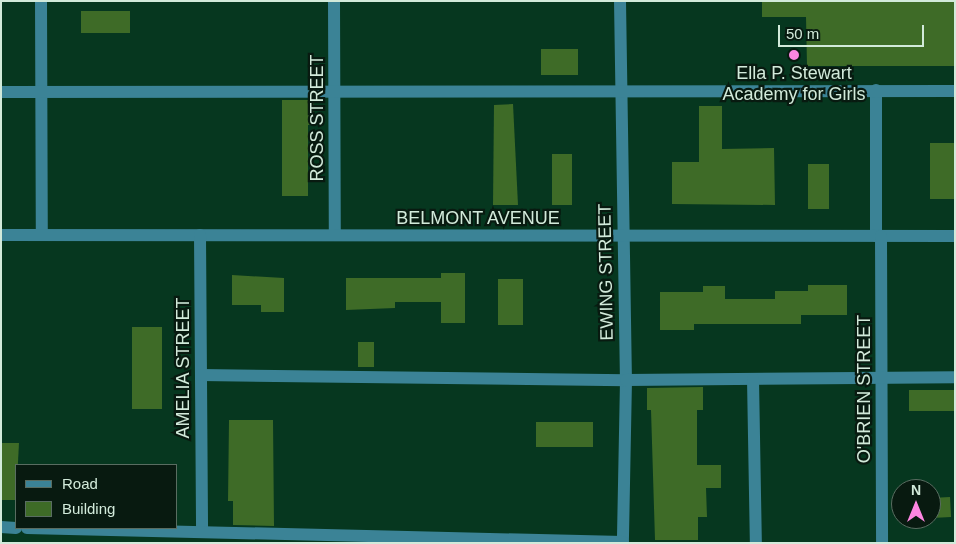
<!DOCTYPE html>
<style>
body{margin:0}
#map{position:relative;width:956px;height:544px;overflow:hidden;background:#06371f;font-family:Helvetica,sans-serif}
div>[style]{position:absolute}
.building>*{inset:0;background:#3e6b27;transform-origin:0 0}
.minor>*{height:12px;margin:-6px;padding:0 6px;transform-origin:6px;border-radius:6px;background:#3b8396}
.dots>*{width:14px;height:14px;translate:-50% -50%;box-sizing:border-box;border:2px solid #081a10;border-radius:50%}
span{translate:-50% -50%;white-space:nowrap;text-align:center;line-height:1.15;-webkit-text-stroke:4.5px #081a10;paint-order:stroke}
.poi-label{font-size:18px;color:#d2eada}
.street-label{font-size:18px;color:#d2eada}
.frame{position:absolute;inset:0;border:2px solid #d2eada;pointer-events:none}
.legend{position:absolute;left:15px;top:464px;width:162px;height:65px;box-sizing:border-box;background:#081a10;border:1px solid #596d61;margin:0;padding:6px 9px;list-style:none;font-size:15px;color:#d2eada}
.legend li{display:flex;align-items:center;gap:10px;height:25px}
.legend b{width:25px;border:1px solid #596d61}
.north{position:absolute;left:891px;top:479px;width:50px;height:50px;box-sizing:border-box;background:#081a10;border:1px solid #596d61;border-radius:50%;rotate:0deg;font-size:14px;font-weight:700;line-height:20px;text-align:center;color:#d2eada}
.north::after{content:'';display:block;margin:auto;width:18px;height:22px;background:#fd86e1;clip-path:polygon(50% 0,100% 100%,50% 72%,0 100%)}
.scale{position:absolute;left:778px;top:25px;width:146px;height:22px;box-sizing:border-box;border:2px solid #d2eada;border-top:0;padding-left:6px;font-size:15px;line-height:18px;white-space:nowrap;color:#d2eada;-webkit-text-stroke:4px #081a10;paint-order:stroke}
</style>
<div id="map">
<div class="building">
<div style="clip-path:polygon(762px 1px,955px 1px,955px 66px,807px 66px,806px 17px,762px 17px)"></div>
<div style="left:81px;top:11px;width:49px;height:22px"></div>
<div style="left:541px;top:49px;width:37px;height:26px"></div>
<div style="clip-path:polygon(282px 100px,314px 100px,314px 125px,308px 125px,308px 196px,282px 196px)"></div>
<div style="clip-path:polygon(513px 104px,518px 205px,493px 205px,494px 105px)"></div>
<div style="clip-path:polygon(699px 106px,722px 106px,722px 149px,774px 148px,775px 205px,672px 204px,672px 162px,699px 162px)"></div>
<div style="left:930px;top:143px;width:24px;height:56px"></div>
<div style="left:552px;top:154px;width:20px;height:51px"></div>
<div style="left:808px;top:164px;width:21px;height:45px"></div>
<div style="clip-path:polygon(441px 273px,465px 273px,465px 323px,441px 323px,441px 302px,395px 302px,395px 308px,346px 310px,346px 278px,441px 278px)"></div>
<div style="clip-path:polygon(232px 275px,284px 278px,284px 312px,261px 312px,261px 305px,232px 305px)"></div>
<div style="left:523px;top:279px;width:46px;height:25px;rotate:90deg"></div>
<div style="clip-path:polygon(808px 285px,847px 285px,847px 315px,801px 315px,801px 324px,694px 324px,694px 330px,660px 330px,660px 292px,703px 292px,703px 286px,725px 286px,725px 299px,775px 299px,775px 291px,808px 291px)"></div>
<div style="left:132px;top:327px;width:30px;height:82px"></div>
<div style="left:358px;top:342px;width:16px;height:25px"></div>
<div style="clip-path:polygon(703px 387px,703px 410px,697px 410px,697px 465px,721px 465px,721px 488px,706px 488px,707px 517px,698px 517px,698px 540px,655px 540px,651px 410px,647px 410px,647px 388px)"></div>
<div style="left:909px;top:390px;width:46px;height:21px"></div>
<div style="clip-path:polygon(229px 420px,273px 420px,274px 526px,233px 525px,233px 501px,228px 501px)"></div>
<div style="left:536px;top:422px;width:57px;height:25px"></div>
<div style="clip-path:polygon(1px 443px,19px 443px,16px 500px,1px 500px)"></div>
<div style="left:950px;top:497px;width:20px;height:19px;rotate:87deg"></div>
</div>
<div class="minor">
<div style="left:41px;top:1px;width:234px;rotate:89.8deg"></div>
<div style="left:334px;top:1px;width:234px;rotate:89.8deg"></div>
<div style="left:620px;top:1px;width:379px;rotate:89.1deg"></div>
<div style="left:626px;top:380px;width:163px;rotate:91.1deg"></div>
<div style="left:876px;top:90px;width:146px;rotate:90deg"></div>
<div style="left:1px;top:92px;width:954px;rotate:-0.06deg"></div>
<div style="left:1px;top:235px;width:954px;rotate:0.06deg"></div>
<div style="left:200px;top:235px;width:296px;rotate:89.6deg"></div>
<div style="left:881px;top:236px;width:307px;rotate:89.8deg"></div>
<div style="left:201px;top:375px;width:425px;rotate:0.7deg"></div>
<div style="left:626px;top:380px;width:329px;rotate:-0.5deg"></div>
<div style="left:753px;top:379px;width:164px;rotate:89deg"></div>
<div style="left:1px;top:527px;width:15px;rotate:4deg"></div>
<div style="left:27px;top:528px;width:596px;rotate:1.35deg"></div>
</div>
<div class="dots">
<div style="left:794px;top:55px;background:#fd86e1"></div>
</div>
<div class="poi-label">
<span style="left:794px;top:84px">Ella P. Stewart<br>Academy for Girls</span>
</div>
<div class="street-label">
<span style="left:317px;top:118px;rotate:-90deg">ROSS STREET</span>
<span style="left:478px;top:218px">BELMONT AVENUE</span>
<span style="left:606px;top:272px;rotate:-91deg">EWING STREET</span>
<span style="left:183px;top:368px;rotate:-90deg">AMELIA STREET</span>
<span style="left:864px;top:389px;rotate:-90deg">O'BRIEN STREET</span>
</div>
<div class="frame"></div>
<ul class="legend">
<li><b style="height:6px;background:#3b8396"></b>Road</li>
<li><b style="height:14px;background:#3e6b27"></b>Building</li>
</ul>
<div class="north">N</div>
<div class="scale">50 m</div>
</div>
